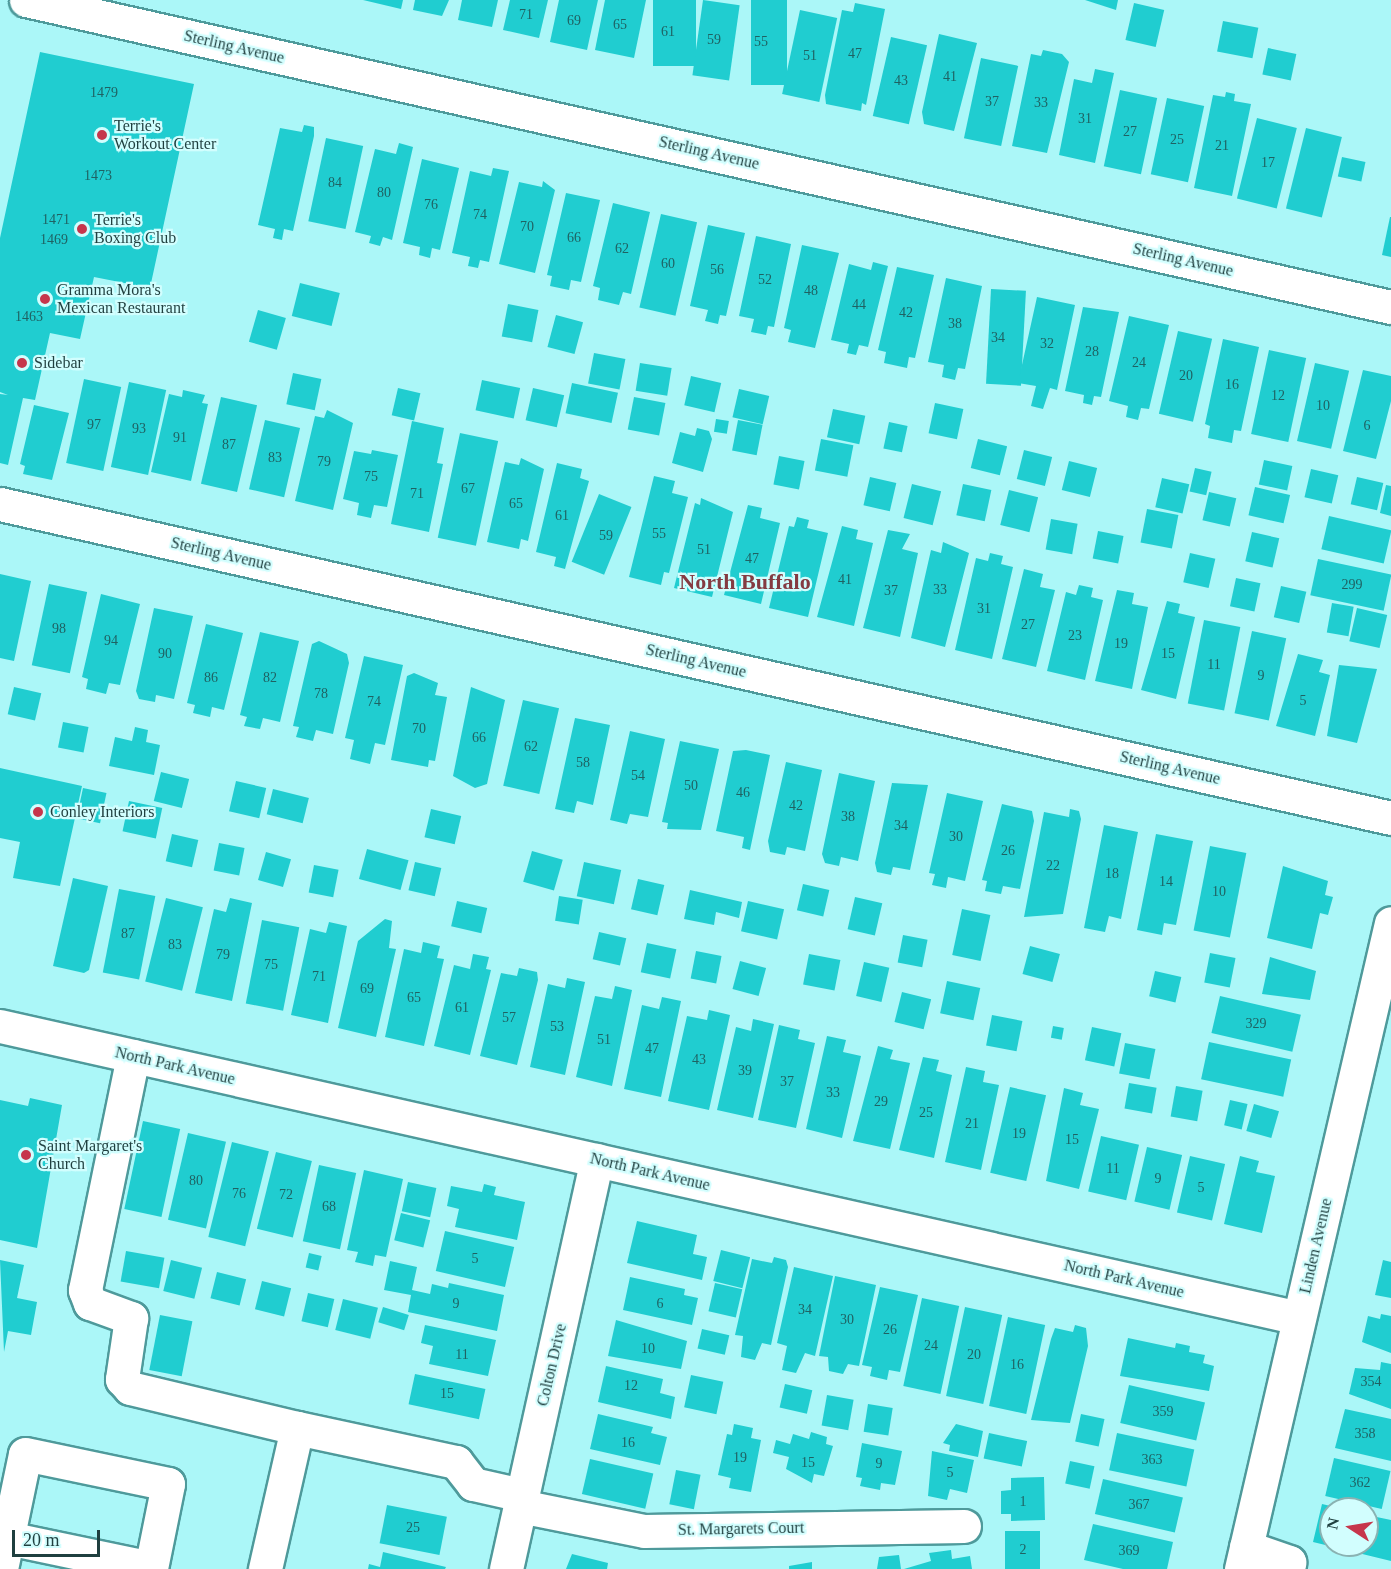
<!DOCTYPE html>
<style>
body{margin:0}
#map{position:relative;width:1391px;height:1569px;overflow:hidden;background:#abf7f8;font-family:Georgia,serif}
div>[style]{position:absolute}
.building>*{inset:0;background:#20cdd0;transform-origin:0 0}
.roads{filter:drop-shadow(2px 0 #4e9a9b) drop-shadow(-2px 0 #4e9a9b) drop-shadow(0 2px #4e9a9b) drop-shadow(0 -2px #4e9a9b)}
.minor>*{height:33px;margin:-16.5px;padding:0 16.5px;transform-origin:16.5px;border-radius:16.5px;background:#fff}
.dots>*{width:16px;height:16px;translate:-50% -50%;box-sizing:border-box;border:3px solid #d2fefe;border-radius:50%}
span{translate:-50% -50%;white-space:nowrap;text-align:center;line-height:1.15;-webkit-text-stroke:4.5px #d2fefe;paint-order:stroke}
.number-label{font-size:14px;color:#1f6263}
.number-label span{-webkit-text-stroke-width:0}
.street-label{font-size:16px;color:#1f3f3f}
.poi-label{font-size:16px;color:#1f3f3f}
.left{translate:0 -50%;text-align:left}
.district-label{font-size:22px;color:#843b42;font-weight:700}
.north{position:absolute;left:1319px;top:1497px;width:60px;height:60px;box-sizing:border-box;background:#d2fefe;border:2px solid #8ab2b2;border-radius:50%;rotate:282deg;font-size:16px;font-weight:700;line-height:24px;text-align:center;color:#1f3f3f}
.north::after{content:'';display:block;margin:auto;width:21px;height:27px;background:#c6364c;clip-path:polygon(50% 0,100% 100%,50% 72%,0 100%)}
.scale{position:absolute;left:12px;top:1530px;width:88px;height:27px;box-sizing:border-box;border:3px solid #1f3f3f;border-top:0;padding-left:8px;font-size:18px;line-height:21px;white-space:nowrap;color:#1f3f3f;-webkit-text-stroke:4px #d2fefe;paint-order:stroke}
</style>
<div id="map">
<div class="building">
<div style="clip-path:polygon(363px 0,403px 0,401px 9px)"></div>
<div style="clip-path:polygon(415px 0,449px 0,442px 16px,413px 10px)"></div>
<div style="clip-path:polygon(462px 0,498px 0,492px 27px,458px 20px)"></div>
<div style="clip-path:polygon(510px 0,548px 0,539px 38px,503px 30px)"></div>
<div style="clip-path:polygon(559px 0,598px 0,587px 50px,550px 42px)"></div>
<div style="clip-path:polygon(605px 0,646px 0,634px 58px,595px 50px)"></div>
<div style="left:653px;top:0;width:43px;height:66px"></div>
<div style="left:703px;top:0;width:37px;height:76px;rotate:8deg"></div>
<div style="left:751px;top:0;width:36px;height:85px"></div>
<div style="clip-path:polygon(1085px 0,1118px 0,1116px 10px)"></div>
<div style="clip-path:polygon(855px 3px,885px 9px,866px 105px,862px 103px,861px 111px,826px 104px,825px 95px,842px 10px,853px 12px)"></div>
<div style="left:1134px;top:3px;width:31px;height:38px;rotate:13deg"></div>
<div style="left:800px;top:10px;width:38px;height:86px;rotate:12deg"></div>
<div style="left:1223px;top:21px;width:36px;height:31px;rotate:11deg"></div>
<div style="clip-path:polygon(939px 34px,977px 43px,954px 131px,924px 124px,922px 112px)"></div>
<div style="left:891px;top:37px;width:37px;height:81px;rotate:13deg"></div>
<div style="left:1268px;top:48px;width:29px;height:27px;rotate:12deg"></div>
<div style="clip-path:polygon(1043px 50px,1062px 54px,1069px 62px,1047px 153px,1012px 146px,1031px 54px,1041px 56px)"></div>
<div style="clip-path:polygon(40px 52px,194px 84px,150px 288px,94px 277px,80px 339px,50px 333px,35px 400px,23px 398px,8px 465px,0 463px,0 394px,8px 395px,0 392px,0 238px)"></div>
<div style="left:981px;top:58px;width:38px;height:82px;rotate:12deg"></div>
<div style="clip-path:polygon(1095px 69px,1114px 73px,1095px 163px,1059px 155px,1074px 79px,1092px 83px)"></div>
<div style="left:1120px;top:90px;width:38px;height:78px;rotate:12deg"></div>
<div style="clip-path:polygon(1226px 92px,1235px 94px,1234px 101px,1251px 104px,1232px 196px,1194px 188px,1213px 95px,1225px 97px)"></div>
<div style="left:1167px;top:98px;width:38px;height:78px;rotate:12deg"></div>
<div style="left:1257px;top:118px;width:41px;height:83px;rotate:14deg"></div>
<div style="clip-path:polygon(304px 125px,314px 127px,314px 136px,293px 231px,284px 229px,282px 240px,273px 238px,275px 229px,258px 225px,280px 128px,302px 132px)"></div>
<div style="left:1306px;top:128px;width:37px;height:83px;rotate:14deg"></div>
<div style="left:326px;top:138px;width:38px;height:85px;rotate:12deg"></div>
<div style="clip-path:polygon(399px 143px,413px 147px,392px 240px,383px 237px,380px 246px,369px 243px,371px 236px,355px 232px,375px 149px,396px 154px)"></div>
<div style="left:1342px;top:157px;width:24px;height:20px;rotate:12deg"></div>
<div style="clip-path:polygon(422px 159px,459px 168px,440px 250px,432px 248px,430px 258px,419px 255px,420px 247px,403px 243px)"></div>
<div style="clip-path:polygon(493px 168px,509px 171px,489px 262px,480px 260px,478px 268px,468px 266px,470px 257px,452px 253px,470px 171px,491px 176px)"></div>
<div style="clip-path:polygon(543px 181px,555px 190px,535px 273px,499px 264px,519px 182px,542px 187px)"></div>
<div style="clip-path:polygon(566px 193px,600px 200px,581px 282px,571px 280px,569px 290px,550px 286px,552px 276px,547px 275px)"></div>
<div style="clip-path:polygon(613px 203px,650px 212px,631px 294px,623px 292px,619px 305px,598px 300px,600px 288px,593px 286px)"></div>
<div style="left:661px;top:214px;width:37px;height:96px;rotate:13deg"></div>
<div style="clip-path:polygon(1390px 217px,1391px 217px,1391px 257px,1382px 255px)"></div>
<div style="clip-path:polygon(708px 225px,745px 233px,726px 316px,720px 315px,718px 324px,705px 321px,708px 310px,690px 306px)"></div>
<div style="clip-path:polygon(756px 236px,791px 244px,774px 327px,768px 326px,766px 335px,751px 332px,754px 319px,739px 316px)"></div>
<div style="clip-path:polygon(802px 245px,839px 253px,815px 348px,788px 342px,791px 330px,784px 328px)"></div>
<div style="clip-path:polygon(873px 262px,888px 266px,868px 347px,859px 345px,856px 355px,847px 353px,849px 344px,831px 340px,849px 264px,871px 270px)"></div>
<div style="clip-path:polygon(897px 267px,934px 275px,915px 358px,909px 357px,907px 368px,884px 363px,886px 352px,878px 350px)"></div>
<div style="clip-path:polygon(946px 278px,982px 286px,965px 369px,958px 368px,955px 380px,942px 377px,944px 365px,928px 362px)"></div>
<div style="left:300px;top:283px;width:41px;height:34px;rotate:14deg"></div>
<div style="left:991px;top:289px;width:35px;height:95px;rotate:3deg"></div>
<div style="clip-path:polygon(1037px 297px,1075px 305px,1057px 390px,1050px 388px,1043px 409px,1031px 406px,1036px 386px,1018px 383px)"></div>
<div style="left:508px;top:304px;width:31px;height:33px;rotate:11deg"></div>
<div style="clip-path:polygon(1083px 307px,1119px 312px,1101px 397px,1094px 396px,1092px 405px,1083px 403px,1084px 395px,1065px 391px)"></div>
<div style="left:258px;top:310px;width:29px;height:33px;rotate:16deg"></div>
<div style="left:556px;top:315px;width:28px;height:33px;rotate:15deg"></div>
<div style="clip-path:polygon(1129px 316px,1169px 325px,1149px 409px,1141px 408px,1138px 420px,1126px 417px,1128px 406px,1109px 401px)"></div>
<div style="left:1178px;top:331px;width:35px;height:85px;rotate:13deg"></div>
<div style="clip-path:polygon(1223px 339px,1259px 347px,1241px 431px,1234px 430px,1232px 443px,1208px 438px,1210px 426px,1205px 424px)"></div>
<div style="left:1269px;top:350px;width:38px;height:86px;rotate:12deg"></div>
<div style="left:594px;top:353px;width:32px;height:31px;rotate:11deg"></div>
<div style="left:640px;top:363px;width:32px;height:28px;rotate:9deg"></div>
<div style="left:1315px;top:363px;width:35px;height:80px;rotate:13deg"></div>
<div style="clip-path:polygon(1363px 370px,1391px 376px,1391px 401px,1376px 459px,1343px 451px)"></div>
<div style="left:293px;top:373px;width:29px;height:32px;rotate:12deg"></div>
<div style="left:691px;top:376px;width:31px;height:30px;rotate:13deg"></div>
<div style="left:84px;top:379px;width:38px;height:86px;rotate:12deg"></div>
<div style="left:482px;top:380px;width:39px;height:31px;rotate:12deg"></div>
<div style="left:129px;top:382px;width:38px;height:87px;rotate:12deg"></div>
<div style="left:572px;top:383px;width:47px;height:31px;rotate:12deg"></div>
<div style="left:398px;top:388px;width:23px;height:28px;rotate:13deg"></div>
<div style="left:533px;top:388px;width:32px;height:33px;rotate:13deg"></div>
<div style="left:739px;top:389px;width:31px;height:29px;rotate:13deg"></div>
<div style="clip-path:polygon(183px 390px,205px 395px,202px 403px,208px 404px,191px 481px,151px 472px,169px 394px,182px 397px)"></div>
<div style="left:221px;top:397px;width:37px;height:89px;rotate:13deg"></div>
<div style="left:634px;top:397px;width:32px;height:33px;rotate:11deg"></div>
<div style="left:935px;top:403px;width:29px;height:31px;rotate:12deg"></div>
<div style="clip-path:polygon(34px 405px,69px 413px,52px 480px,23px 474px,25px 466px,20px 464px)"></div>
<div style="left:833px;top:409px;width:33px;height:29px;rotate:12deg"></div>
<div style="clip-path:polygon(327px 410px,353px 423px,333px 510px,295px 501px,315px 416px,324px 418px)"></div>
<div style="left:716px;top:419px;width:13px;height:13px;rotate:9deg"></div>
<div style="left:265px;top:420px;width:36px;height:71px;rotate:13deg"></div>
<div style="left:738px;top:420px;width:25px;height:31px;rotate:11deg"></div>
<div style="clip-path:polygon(412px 421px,444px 428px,437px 463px,443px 464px,429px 532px,391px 524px)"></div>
<div style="left:889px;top:422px;width:19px;height:27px;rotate:12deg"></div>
<div style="clip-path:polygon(697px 428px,709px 431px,712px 439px,703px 472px,672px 463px,680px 432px,695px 436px)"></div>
<div style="left:460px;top:433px;width:39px;height:107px;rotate:12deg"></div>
<div style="left:821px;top:439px;width:33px;height:32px;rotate:11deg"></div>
<div style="left:978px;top:439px;width:30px;height:30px;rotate:14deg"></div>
<div style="clip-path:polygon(372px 450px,398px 455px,387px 507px,374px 505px,371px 518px,357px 515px,359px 503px,343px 499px,354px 451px,371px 454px)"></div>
<div style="left:1024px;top:450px;width:29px;height:30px;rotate:14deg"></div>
<div style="left:779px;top:456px;width:26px;height:29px;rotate:11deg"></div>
<div style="clip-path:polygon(521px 458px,544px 469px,528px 541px,521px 539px,519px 549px,487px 542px,505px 462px,519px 465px)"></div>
<div style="left:1264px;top:460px;width:29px;height:25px;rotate:12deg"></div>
<div style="left:1069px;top:461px;width:29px;height:30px;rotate:14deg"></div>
<div style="clip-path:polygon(557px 463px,582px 469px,580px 478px,589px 481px,565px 569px,554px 566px,556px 557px,536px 552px)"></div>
<div style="left:1195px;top:468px;width:17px;height:24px;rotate:13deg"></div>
<div style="left:1311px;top:469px;width:28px;height:29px;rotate:13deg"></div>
<div style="clip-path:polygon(654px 476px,675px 481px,672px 493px,688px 497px,669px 573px,664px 572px,661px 585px,629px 577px)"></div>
<div style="left:870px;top:477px;width:27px;height:29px;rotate:13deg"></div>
<div style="left:1357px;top:477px;width:27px;height:28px;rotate:13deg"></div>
<div style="left:1162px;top:478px;width:28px;height:30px;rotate:13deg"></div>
<div style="left:912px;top:484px;width:30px;height:35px;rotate:14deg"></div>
<div style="left:963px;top:484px;width:29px;height:32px;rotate:12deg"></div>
<div style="clip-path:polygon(1386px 485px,1391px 486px,1391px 516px,1380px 513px)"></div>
<div style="left:1255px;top:487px;width:36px;height:29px;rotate:13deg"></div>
<div style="left:1009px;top:490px;width:30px;height:36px;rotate:14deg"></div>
<div style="left:1209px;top:492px;width:28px;height:29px;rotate:13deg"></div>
<div style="left:599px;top:494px;width:35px;height:73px;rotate:22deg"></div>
<div style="clip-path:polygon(701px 498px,733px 512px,712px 597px,674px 588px,695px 503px,700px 505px)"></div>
<div style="clip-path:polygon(748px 505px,762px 508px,760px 518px,780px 523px,761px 604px,724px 595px)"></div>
<div style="left:1147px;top:509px;width:32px;height:34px;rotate:11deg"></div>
<div style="left:1329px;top:516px;width:64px;height:34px;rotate:13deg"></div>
<div style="clip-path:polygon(797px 517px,809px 520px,807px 528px,828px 533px,808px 617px,769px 608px,789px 526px,794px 527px)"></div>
<div style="left:1051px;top:519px;width:27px;height:31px;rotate:10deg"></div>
<div style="clip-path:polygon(842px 526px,858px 530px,856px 539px,873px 543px,854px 626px,817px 617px)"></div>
<div style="clip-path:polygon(888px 530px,910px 534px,902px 549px,918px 553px,900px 637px,863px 628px)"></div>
<div style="left:1098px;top:531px;width:26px;height:28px;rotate:11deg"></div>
<div style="left:1252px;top:532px;width:28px;height:30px;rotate:13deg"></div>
<div style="clip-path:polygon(943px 542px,969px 553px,945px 647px,911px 638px,931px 550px,941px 553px)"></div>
<div style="clip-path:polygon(990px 553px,1003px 556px,1001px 564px,1013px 567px,992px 659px,955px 650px,976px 558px,988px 561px)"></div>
<div style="left:1190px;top:553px;width:26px;height:30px;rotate:13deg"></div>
<div style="left:1318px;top:559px;width:75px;height:37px;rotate:12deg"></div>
<div style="clip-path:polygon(1024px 569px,1043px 574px,1040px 587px,1055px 590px,1036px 667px,1002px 659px)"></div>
<div style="clip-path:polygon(0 574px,31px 581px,14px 661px,0 658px)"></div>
<div style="left:1236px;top:578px;width:25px;height:29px;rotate:12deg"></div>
<div style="left:49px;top:584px;width:39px;height:83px;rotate:12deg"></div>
<div style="clip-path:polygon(1079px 585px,1093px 588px,1091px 597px,1103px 600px,1085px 680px,1047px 671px,1066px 592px,1076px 595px)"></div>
<div style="left:1281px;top:586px;width:26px;height:32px;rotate:13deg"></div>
<div style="clip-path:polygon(1117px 590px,1134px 593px,1132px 604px,1148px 607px,1132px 689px,1095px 681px)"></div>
<div style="clip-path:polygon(101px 594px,140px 604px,120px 685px,109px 683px,106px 694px,86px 689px,88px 679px,82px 677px)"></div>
<div style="clip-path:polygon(1167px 601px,1180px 604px,1178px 613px,1195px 617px,1176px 699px,1141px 690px)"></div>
<div style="left:1332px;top:603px;width:22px;height:30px;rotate:10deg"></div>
<div style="clip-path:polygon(154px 608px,193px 616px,174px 699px,156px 695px,155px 702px,139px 699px,136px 691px)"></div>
<div style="left:1357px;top:608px;width:31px;height:34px;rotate:13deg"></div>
<div style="left:1204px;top:620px;width:37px;height:85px;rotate:11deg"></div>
<div style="clip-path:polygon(206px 624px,243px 633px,224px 710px,212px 707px,210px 717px,193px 713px,195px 705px,187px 703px)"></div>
<div style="left:1252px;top:631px;width:35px;height:84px;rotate:12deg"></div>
<div style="clip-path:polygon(260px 632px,299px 641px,280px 722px,263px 718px,260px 729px,244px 726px,247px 717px,240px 715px)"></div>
<div style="clip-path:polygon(319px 641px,347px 654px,349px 663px,333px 734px,316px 730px,313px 741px,296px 737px,299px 727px,293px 726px,312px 644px)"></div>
<div style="clip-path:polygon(1298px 654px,1323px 660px,1319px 672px,1330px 675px,1315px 736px,1276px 726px)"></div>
<div style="clip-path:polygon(364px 656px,403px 665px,385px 745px,375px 743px,370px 764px,350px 759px,354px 740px,345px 738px)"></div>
<div style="clip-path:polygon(1339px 665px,1377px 669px,1357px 743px,1327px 736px)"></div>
<div style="clip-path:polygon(414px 673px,438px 683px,435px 695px,447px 697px,435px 761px,429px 760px,428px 767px,391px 760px,407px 676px)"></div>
<div style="left:14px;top:687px;width:28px;height:28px;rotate:13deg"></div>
<div style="clip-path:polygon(471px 687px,505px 700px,487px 784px,475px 788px,453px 776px)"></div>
<div style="left:523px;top:700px;width:37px;height:88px;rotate:13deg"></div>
<div style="clip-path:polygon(575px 718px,610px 725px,593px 805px,577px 801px,574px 813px,555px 809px)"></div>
<div style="left:63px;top:722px;width:26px;height:26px;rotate:11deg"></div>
<div style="clip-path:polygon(135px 727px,148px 730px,146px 742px,160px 745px,154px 775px,109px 766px,115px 737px,132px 741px)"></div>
<div style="clip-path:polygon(630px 731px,665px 739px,648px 817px,630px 814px,627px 824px,610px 820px)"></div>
<div style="clip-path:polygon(680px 741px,719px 749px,701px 830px,667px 829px,668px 823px,662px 822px)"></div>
<div style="clip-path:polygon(746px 750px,770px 755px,750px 850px,742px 848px,744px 837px,716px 831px,733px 751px)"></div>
<div style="clip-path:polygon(786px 762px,822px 770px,805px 851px,787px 847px,785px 855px,770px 852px,768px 841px)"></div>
<div style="clip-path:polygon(0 768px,82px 786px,60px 886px,13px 878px,20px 842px,0 838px)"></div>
<div style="left:161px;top:772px;width:29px;height:30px;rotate:14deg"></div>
<div style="clip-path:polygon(839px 773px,875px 781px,858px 861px,841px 857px,839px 866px,825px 863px,822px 854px)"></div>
<div style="left:236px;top:781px;width:31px;height:31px;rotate:13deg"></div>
<div style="clip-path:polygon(892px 783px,928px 785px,910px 870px,893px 867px,891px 875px,877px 872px,875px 863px)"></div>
<div style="left:83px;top:788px;width:24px;height:31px;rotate:12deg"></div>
<div style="left:273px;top:789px;width:37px;height:26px;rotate:14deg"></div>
<div style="clip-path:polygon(947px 793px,983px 801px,965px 881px,948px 877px,946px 888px,932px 885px,935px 874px,929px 873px)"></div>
<div style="left:129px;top:801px;width:34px;height:31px;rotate:12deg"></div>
<div style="clip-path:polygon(1002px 804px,1032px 811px,1034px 821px,1020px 889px,1003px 886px,1001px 894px,985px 891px,987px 881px,982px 880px)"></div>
<div style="left:431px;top:809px;width:31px;height:29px;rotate:13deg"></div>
<div style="clip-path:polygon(1070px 809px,1079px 811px,1081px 819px,1063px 914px,1024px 917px,1044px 812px,1069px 817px)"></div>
<div style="clip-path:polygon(1104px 825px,1138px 832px,1121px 919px,1109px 916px,1105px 932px,1084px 928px)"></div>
<div style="left:172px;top:834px;width:27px;height:28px;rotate:13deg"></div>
<div style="clip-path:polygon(1156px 834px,1193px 841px,1176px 925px,1164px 923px,1162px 935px,1137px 930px)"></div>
<div style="left:219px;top:843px;width:26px;height:28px;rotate:11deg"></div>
<div style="left:1210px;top:846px;width:37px;height:86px;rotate:11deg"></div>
<div style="left:367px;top:849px;width:43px;height:31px;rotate:15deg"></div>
<div style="left:532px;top:851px;width:32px;height:32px;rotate:16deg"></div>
<div style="left:266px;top:852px;width:26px;height:29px;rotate:16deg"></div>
<div style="left:415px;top:862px;width:27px;height:29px;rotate:13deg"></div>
<div style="left:584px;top:862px;width:38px;height:35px;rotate:12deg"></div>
<div style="left:314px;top:865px;width:25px;height:28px;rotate:11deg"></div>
<div style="clip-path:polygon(1283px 866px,1328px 881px,1325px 895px,1333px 897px,1328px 915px,1320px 913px,1312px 949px,1267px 938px)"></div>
<div style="clip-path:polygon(73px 878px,108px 886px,89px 970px,84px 973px,53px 966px)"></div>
<div style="left:638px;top:879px;width:27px;height:31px;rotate:13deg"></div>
<div style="left:803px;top:884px;width:27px;height:27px;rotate:13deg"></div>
<div style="left:119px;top:889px;width:37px;height:85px;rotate:11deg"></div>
<div style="clip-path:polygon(690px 890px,742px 902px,739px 918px,716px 912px,714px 925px,684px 919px)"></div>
<div style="left:559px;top:896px;width:24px;height:25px;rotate:9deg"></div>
<div style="left:855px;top:897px;width:28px;height:33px;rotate:13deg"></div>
<div style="left:166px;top:898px;width:38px;height:86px;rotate:14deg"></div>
<div style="clip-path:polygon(230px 898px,252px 903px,232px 1001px,195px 993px,214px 909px,226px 912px)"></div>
<div style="left:457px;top:901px;width:31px;height:26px;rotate:13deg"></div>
<div style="left:748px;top:901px;width:37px;height:31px;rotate:13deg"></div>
<div style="left:962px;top:909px;width:29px;height:47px;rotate:12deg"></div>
<div style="clip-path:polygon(385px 919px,392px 921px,389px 948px,396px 949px,376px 1037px,338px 1028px,358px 941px)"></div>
<div style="left:262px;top:920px;width:38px;height:85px;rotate:11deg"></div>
<div style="clip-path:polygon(329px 922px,347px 926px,328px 1023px,291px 1015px,310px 929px,326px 933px)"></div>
<div style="left:599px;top:932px;width:28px;height:28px;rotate:13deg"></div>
<div style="left:903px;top:935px;width:25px;height:28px;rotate:11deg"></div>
<div style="clip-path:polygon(423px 942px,440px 946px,437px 958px,444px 959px,424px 1046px,385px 1037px,404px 949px,421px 953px)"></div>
<div style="left:647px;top:943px;width:30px;height:30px;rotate:12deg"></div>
<div style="left:1030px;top:946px;width:31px;height:29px;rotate:15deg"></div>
<div style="left:696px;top:951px;width:26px;height:28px;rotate:11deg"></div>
<div style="left:1210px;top:953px;width:26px;height:30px;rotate:11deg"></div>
<div style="clip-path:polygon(473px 954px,489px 957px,486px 969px,491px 970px,470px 1055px,434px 1046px,454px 965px,470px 969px)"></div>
<div style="left:809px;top:954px;width:32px;height:31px;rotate:11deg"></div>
<div style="clip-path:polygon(1270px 957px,1316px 971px,1310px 1000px,1262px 994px)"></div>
<div style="left:740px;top:961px;width:27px;height:29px;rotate:15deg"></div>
<div style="left:864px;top:962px;width:26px;height:35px;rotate:13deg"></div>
<div style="clip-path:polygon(519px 968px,537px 972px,538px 980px,517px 1065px,480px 1056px,501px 973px,517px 976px)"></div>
<div style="left:1155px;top:971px;width:27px;height:26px;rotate:13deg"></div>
<div style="clip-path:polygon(567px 978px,585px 982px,565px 1075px,530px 1067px,548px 984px,565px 988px)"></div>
<div style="left:947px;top:981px;width:34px;height:33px;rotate:12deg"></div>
<div style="clip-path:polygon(615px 986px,632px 990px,612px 1086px,576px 1077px,595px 996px,612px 999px)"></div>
<div style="left:902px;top:992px;width:30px;height:31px;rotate:14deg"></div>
<div style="left:1220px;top:996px;width:83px;height:38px;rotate:13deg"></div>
<div style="clip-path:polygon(662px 997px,681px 1001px,661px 1097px,624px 1089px,642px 1005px,659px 1009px)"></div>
<div style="clip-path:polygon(709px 1010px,730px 1015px,709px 1110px,668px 1101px,687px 1016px,707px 1020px)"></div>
<div style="left:992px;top:1015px;width:31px;height:31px;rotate:11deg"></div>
<div style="clip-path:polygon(753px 1019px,774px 1024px,753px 1118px,717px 1110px,736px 1027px,751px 1031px)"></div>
<div style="clip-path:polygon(779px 1025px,800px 1030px,798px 1039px,815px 1043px,796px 1128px,758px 1120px)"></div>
<div style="left:1053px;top:1026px;width:11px;height:12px;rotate:10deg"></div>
<div style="left:1092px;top:1027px;width:30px;height:34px;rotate:12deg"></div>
<div style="clip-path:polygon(827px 1036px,846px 1040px,843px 1052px,861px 1056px,842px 1138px,806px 1129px)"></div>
<div style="left:1209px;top:1042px;width:84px;height:38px;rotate:12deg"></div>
<div style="left:1125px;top:1043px;width:31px;height:31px;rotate:11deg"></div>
<div style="clip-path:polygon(878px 1046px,893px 1050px,890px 1059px,910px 1063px,890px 1149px,853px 1141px)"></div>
<div style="clip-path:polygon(923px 1057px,939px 1060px,936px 1071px,952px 1075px,934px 1158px,899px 1150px)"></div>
<div style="clip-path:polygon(966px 1067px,985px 1071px,983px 1082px,999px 1085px,981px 1170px,945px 1162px)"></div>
<div style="left:1129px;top:1083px;width:28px;height:26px;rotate:10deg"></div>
<div style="left:1176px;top:1086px;width:27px;height:31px;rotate:10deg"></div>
<div style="left:1010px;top:1087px;width:37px;height:88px;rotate:13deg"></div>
<div style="clip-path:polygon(1064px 1088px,1083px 1093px,1080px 1105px,1099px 1109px,1079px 1189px,1046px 1181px)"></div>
<div style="clip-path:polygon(30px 1098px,62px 1105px,37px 1248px,0 1240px,0 1100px,28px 1106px)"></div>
<div style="left:1230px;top:1100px;width:18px;height:26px;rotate:13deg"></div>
<div style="left:1254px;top:1104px;width:26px;height:28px;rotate:16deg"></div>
<div style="left:143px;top:1121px;width:38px;height:90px;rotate:12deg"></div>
<div style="left:188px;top:1133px;width:39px;height:89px;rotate:13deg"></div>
<div style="left:1101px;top:1136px;width:39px;height:57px;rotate:13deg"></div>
<div style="left:232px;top:1142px;width:38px;height:98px;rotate:14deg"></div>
<div style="left:1147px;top:1147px;width:36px;height:56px;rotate:13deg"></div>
<div style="left:276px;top:1152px;width:37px;height:79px;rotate:14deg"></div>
<div style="left:1190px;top:1156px;width:36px;height:58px;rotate:13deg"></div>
<div style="clip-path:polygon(1240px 1156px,1259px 1161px,1256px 1172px,1275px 1176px,1262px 1233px,1224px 1224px)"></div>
<div style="left:319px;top:1165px;width:38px;height:78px;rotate:12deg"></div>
<div style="clip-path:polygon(364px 1170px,403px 1179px,386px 1257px,375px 1255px,373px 1266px,355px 1262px,358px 1252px,347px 1250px)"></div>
<div style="left:408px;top:1182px;width:29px;height:30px;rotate:12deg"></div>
<div style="clip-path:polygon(484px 1184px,496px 1187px,494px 1195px,525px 1202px,517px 1240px,455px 1227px,459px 1209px,447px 1206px,451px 1186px,482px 1192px)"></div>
<div style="left:401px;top:1213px;width:30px;height:28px;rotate:14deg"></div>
<div style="clip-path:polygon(637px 1221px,697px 1235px,693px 1254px,707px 1257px,702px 1280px,627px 1263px)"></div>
<div style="left:445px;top:1231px;width:71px;height:41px;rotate:13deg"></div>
<div style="left:721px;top:1250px;width:30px;height:32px;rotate:14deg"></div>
<div style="left:126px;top:1251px;width:39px;height:31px;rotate:10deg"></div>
<div style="left:309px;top:1253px;width:13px;height:15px;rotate:13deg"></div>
<div style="clip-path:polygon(774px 1257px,786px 1260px,788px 1267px,771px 1345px,762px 1343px,755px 1360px,741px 1357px,743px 1336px,735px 1335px,752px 1259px,772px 1263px)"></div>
<div style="clip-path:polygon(0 1260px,24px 1265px,17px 1298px,37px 1302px,31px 1335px,8px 1331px,4px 1352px)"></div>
<div style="left:171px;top:1260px;width:32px;height:32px;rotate:14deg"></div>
<div style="clip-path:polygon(1383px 1260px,1391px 1262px,1391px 1298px,1375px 1295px)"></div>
<div style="clip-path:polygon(390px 1261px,417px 1267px,412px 1290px,430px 1294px,432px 1284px,448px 1288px,449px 1283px,504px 1295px,497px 1331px,408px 1312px,411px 1295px,384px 1290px)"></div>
<div style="clip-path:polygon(794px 1267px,833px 1276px,815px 1356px,805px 1353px,796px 1373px,782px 1370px,787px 1346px,777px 1343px)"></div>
<div style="left:217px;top:1272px;width:30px;height:27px;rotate:14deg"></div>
<div style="clip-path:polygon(835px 1276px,876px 1285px,859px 1366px,848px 1364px,843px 1374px,829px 1371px,828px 1357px,819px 1356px)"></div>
<div style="clip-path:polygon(630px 1277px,685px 1289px,684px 1295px,698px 1298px,692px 1325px,623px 1310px)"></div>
<div style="left:262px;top:1281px;width:30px;height:29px;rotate:14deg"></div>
<div style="left:715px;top:1283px;width:28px;height:29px;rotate:13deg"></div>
<div style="clip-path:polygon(880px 1287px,918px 1295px,900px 1372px,889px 1370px,887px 1380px,870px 1376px,872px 1367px,862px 1365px)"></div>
<div style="left:308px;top:1293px;width:27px;height:29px;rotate:13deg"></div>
<div style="left:922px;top:1298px;width:38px;height:90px;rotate:12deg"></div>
<div style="left:343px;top:1299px;width:36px;height:32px;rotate:14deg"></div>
<div style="left:383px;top:1307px;width:27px;height:16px;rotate:17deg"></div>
<div style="left:965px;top:1307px;width:38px;height:91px;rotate:12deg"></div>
<div style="clip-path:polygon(1381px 1314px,1391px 1316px,1391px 1353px,1362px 1342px,1368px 1316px,1380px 1319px)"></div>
<div style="left:160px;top:1315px;width:33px;height:56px;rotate:11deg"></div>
<div style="left:1008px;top:1317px;width:38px;height:91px;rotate:12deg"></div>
<div style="clip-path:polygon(616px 1320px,687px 1341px,681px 1369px,608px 1356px)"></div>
<div style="clip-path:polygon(425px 1325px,496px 1340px,488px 1376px,429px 1364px,433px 1346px,421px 1343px)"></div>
<div style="clip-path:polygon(1075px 1325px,1086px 1328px,1088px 1346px,1070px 1423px,1031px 1420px,1051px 1339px,1055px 1328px,1073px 1332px)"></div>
<div style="left:702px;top:1329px;width:28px;height:20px;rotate:13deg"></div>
<div style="clip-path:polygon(1128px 1338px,1175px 1348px,1176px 1343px,1190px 1346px,1189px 1352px,1205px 1355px,1203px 1363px,1214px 1366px,1209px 1391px,1120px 1376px)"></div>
<div style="clip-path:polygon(1381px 1362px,1391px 1364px,1391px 1409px,1349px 1394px,1355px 1368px,1380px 1370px)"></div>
<div style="clip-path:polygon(606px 1366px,663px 1379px,660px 1393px,675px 1397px,671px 1419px,598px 1402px)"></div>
<div style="left:415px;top:1374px;width:72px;height:31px;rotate:12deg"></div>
<div style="left:691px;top:1375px;width:33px;height:33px;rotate:12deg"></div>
<div style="left:785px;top:1384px;width:28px;height:24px;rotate:13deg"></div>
<div style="left:1129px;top:1385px;width:78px;height:39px;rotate:13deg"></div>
<div style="left:827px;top:1395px;width:27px;height:31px;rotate:10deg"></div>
<div style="left:868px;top:1404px;width:25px;height:28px;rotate:9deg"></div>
<div style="clip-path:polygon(1345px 1409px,1391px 1419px,1391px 1461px,1335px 1448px)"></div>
<div style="clip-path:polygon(598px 1414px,653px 1427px,651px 1433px,667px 1437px,660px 1465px,590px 1449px)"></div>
<div style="left:1081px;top:1414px;width:24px;height:28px;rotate:12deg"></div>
<div style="clip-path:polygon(734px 1424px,753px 1428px,751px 1438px,761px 1440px,751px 1492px,729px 1488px,731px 1478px,718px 1475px,727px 1434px,732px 1435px)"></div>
<div style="clip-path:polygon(956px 1424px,983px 1431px,978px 1457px,949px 1451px,950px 1445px,943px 1443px)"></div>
<div style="clip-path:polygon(811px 1432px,827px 1437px,826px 1444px,833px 1446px,824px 1476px,814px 1474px,812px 1483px,786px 1469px,789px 1457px,773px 1453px,776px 1440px,790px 1444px,793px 1434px,809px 1439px)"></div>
<div style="left:989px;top:1433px;width:39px;height:26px;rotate:12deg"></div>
<div style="left:1117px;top:1433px;width:79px;height:38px;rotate:12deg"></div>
<div style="clip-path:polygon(862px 1443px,902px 1451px,895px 1485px,881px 1483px,880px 1490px,860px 1486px,862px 1478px,856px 1477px)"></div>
<div style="clip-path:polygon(932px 1451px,974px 1460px,967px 1493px,950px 1489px,947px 1500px,928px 1496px)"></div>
<div style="left:1334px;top:1458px;width:58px;height:39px;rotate:13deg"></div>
<div style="left:590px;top:1459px;width:65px;height:36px;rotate:13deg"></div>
<div style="left:1070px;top:1461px;width:25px;height:23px;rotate:12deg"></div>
<div style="left:676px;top:1470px;width:25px;height:35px;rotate:11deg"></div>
<div style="clip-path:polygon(1044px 1477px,1045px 1520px,1011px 1521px,1011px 1514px,1001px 1514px,1001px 1491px,1011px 1490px,1011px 1478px)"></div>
<div style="left:1103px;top:1479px;width:82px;height:36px;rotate:13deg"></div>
<div style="clip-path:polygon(1322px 1504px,1339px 1508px,1331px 1509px,1331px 1545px,1367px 1545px,1367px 1515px,1391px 1520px,1391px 1561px,1313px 1542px)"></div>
<div style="left:387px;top:1505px;width:61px;height:39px;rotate:11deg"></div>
<div style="clip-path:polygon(1093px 1524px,1173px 1542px,1167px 1569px,1123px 1569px,1084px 1560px)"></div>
<div style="left:1005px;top:1531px;width:35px;height:38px"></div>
<div style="clip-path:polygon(951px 1550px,952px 1559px,970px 1556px,972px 1569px,904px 1569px,931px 1561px,929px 1553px)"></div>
<div style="clip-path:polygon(383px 1552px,446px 1567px,445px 1569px,368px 1569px,369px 1564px,380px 1567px)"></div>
<div style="clip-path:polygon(572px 1554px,608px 1563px,607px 1569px,566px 1569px)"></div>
<div style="clip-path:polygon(899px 1555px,901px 1569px,877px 1569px,879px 1557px)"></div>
<div style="clip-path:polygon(812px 1562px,812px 1569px,789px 1569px,789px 1566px)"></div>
</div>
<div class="roads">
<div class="minor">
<div style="left:26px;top:0;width:1399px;rotate:12.68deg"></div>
<div style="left:0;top:504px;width:1426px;rotate:12.72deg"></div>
<div style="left:0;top:1026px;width:1331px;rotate:12.67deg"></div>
<div style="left:133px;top:1056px;width:239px;rotate:101.6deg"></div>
<div style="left:85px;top:1290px;width:14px;rotate:69deg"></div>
<div style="left:90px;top:1303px;width:44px;rotate:20.1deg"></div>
<div style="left:131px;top:1318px;width:62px;rotate:98.4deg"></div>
<div style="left:122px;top:1379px;width:12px;rotate:48deg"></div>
<div style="left:130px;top:1388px;width:172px;rotate:13.5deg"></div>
<div style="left:297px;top:1428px;width:145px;rotate:102.8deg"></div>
<div style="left:297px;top:1428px;width:163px;rotate:12.1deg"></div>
<div style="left:456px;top:1462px;width:28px;rotate:52deg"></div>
<div style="left:473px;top:1484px;width:50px;rotate:12.7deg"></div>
<div style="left:520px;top:1506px;width:126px;rotate:11.4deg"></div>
<div style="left:644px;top:1531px;width:320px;rotate:-0.9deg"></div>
<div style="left:1246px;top:1547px;width:46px;rotate:19.2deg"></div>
<div style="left:1289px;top:1562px;width:7px;rotate:98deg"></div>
<div style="left:1px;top:1569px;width:117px;rotate:-78.2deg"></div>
<div style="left:25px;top:1454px;width:146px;rotate:11.8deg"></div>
<div style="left:168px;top:1484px;width:86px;rotate:101.4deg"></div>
<div style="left:151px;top:1568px;width:147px;rotate:-168.2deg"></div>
<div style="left:506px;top:1569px;width:419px;rotate:-77.5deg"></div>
<div style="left:1241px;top:1569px;width:663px;rotate:-76.93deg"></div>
</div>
</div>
<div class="dots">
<div style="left:102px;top:135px;background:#c6364c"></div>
<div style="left:82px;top:229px;background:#c6364c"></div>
<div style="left:45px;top:299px;background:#c6364c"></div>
<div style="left:22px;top:363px;background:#c6364c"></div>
<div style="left:38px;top:812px;background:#c6364c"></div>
<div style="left:26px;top:1155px;background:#c6364c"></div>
</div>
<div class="number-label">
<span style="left:526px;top:15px">71</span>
<span style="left:574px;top:21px">69</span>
<span style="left:620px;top:25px">65</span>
<span style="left:668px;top:32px">61</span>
<span style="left:714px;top:40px">59</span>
<span style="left:761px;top:42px">55</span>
<span style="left:855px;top:54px">47</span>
<span style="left:810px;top:56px">51</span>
<span style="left:950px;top:77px">41</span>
<span style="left:901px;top:81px">43</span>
<span style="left:104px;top:93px">1479</span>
<span style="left:992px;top:102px">37</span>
<span style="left:1041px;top:103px">33</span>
<span style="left:1085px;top:119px">31</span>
<span style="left:1130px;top:132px">27</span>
<span style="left:1177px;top:140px">25</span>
<span style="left:1222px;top:146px">21</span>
<span style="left:1268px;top:163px">17</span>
<span style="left:98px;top:176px">1473</span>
<span style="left:335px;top:183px">84</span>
<span style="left:384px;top:193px">80</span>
<span style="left:431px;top:205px">76</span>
<span style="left:480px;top:215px">74</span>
<span style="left:56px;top:220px">1471</span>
<span style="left:527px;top:227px">70</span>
<span style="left:574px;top:238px">66</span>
<span style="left:54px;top:240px">1469</span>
<span style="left:622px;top:249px">62</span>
<span style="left:668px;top:264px">60</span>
<span style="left:717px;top:270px">56</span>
<span style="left:765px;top:280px">52</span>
<span style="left:811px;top:291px">48</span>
<span style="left:859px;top:305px">44</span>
<span style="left:906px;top:313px">42</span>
<span style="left:29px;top:317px">1463</span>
<span style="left:955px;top:324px">38</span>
<span style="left:998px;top:338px">34</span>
<span style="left:1047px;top:344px">32</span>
<span style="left:1092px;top:352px">28</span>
<span style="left:1139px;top:363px">24</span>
<span style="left:1186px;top:376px">20</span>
<span style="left:1232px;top:385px">16</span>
<span style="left:1278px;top:396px">12</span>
<span style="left:1323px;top:406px">10</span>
<span style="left:94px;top:425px">97</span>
<span style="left:1367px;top:426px">6</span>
<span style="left:139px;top:429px">93</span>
<span style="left:180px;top:438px">91</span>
<span style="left:229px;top:445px">87</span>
<span style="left:275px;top:458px">83</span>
<span style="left:324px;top:462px">79</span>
<span style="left:371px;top:477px">75</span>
<span style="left:468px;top:489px">67</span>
<span style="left:417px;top:494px">71</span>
<span style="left:516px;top:504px">65</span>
<span style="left:562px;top:516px">61</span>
<span style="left:659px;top:534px">55</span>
<span style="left:606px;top:536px">59</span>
<span style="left:704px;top:550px">51</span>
<span style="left:752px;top:559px">47</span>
<span style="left:845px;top:580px">41</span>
<span style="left:1352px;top:585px">299</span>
<span style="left:940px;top:590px">33</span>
<span style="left:891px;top:591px">37</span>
<span style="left:984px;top:609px">31</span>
<span style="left:1028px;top:625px">27</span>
<span style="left:59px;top:629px">98</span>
<span style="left:1075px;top:636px">23</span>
<span style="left:111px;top:641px">94</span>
<span style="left:1121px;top:644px">19</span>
<span style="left:165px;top:654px">90</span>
<span style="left:1168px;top:654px">15</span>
<span style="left:1214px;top:665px">11</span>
<span style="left:1261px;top:676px">9</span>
<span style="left:211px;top:678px">86</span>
<span style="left:270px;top:678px">82</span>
<span style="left:321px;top:694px">78</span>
<span style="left:1303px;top:701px">5</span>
<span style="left:374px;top:702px">74</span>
<span style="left:419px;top:729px">70</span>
<span style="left:479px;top:738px">66</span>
<span style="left:531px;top:747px">62</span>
<span style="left:583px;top:763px">58</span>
<span style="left:638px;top:776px">54</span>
<span style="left:691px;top:786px">50</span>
<span style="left:743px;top:793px">46</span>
<span style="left:796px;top:806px">42</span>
<span style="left:848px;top:817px">38</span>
<span style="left:901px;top:826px">34</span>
<span style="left:956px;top:837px">30</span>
<span style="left:1008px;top:851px">26</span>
<span style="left:1053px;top:866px">22</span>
<span style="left:1112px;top:874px">18</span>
<span style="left:1166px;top:882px">14</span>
<span style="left:1219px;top:892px">10</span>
<span style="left:128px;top:934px">87</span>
<span style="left:175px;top:945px">83</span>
<span style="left:223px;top:955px">79</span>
<span style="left:271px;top:965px">75</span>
<span style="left:319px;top:977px">71</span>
<span style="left:367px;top:989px">69</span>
<span style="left:414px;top:998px">65</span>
<span style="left:462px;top:1008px">61</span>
<span style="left:509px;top:1018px">57</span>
<span style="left:1256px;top:1024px">329</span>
<span style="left:557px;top:1027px">53</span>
<span style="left:604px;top:1040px">51</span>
<span style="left:652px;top:1049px">47</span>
<span style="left:699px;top:1060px">43</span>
<span style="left:745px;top:1071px">39</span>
<span style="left:787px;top:1082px">37</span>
<span style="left:833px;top:1093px">33</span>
<span style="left:881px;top:1102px">29</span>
<span style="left:926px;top:1113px">25</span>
<span style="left:972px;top:1124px">21</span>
<span style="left:1019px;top:1134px">19</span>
<span style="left:1072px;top:1140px">15</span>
<span style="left:1113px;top:1169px">11</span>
<span style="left:1158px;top:1179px">9</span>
<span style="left:196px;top:1181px">80</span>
<span style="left:1201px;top:1188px">5</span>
<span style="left:239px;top:1194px">76</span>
<span style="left:286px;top:1195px">72</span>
<span style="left:329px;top:1207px">68</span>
<span style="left:475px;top:1259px">5</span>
<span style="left:456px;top:1304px">9</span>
<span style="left:660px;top:1304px">6</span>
<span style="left:805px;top:1310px">34</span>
<span style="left:847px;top:1320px">30</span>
<span style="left:890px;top:1330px">26</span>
<span style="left:931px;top:1346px">24</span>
<span style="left:648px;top:1349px">10</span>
<span style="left:462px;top:1355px">11</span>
<span style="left:974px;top:1355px">20</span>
<span style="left:1017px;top:1365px">16</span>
<span style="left:1371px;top:1382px">354</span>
<span style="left:631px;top:1386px">12</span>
<span style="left:447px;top:1394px">15</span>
<span style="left:1163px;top:1412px">359</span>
<span style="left:1365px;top:1434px">358</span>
<span style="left:628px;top:1443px">16</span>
<span style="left:740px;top:1458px">19</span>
<span style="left:1152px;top:1460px">363</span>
<span style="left:808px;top:1463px">15</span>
<span style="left:879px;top:1464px">9</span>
<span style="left:950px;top:1473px">5</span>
<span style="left:1360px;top:1483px">362</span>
<span style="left:1023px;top:1502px">1</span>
<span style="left:1139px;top:1505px">367</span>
<span style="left:413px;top:1528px">25</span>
<span style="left:1023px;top:1550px">2</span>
<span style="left:1129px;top:1551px">369</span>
</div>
<div class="street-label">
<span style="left:234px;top:47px;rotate:13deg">Sterling Avenue</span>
<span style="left:709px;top:153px;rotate:13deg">Sterling Avenue</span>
<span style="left:1183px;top:260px;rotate:13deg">Sterling Avenue</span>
<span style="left:221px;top:554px;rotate:13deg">Sterling Avenue</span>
<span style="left:696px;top:661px;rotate:13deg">Sterling Avenue</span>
<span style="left:1170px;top:768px;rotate:13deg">Sterling Avenue</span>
<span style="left:175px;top:1066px;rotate:13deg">North Park Avenue</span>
<span style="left:650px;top:1172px;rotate:13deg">North Park Avenue</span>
<span style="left:1316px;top:1246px;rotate:-77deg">Linden Avenue</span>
<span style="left:1124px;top:1279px;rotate:13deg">North Park Avenue</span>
<span style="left:552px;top:1365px;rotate:-77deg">Colton Drive</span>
<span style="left:741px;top:1529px;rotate:-1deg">St. Margarets Court</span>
</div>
<div class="poi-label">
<span class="left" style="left:114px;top:135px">Terrie's<br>Workout Center</span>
<span class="left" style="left:94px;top:229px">Terrie's<br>Boxing Club</span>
<span class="left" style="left:57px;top:299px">Gramma Mora's<br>Mexican Restaurant</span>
<span class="left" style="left:34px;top:363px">Sidebar</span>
<span class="left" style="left:50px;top:812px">Conley Interiors</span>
<span class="left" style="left:38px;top:1155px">Saint Margaret's<br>Church</span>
</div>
<div class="district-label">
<span style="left:745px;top:582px">North Buffalo</span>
</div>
<div class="north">N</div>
<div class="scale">20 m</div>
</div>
